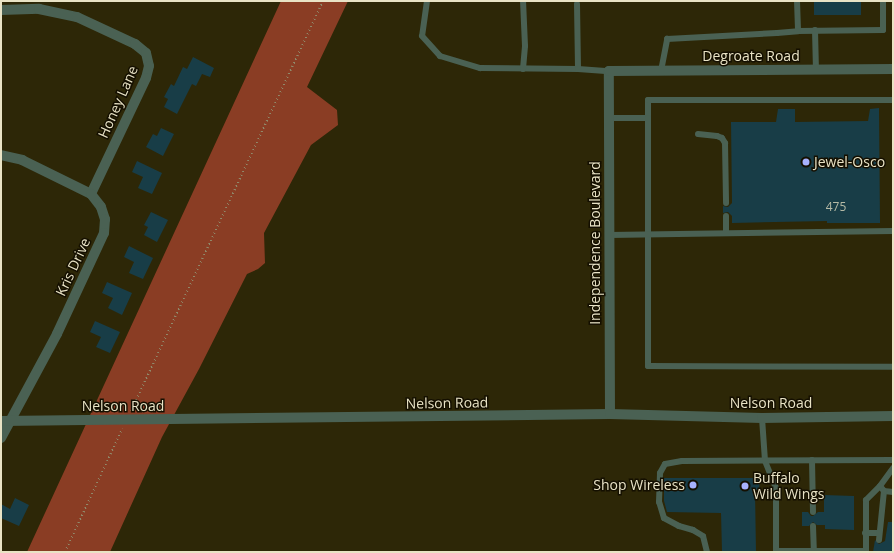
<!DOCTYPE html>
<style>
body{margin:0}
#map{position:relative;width:894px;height:553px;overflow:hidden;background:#2d2707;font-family:"Open Sans",sans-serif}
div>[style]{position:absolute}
.forest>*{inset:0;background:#8a3d24}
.building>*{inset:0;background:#183d47;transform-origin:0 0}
.path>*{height:2px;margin-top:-1px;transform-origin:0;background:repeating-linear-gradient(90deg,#908a6b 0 1px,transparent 0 4px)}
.service>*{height:6px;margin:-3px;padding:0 3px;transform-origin:3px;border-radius:3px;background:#4a6153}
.minor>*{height:10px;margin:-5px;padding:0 5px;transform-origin:5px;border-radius:5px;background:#4a6153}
.tertiary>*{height:10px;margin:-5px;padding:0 5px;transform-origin:5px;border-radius:5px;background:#4a6153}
.dots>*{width:11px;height:11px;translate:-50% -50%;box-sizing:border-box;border:2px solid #140f00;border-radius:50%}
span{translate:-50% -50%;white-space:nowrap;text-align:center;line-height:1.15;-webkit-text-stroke:3px #140f00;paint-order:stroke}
.number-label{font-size:12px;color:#b5baa6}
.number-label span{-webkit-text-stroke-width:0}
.street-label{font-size:14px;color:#e9e3c5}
.poi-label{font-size:14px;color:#e9e3c5}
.left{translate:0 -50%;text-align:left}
.right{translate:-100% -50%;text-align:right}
.frame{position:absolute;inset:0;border:2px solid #e9e3c5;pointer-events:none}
</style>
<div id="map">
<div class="forest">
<div style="clip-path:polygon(281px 1px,348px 1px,307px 87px,337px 110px,338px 125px,311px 145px,264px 233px,265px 263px,258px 269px,247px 274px,199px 369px,162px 437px,110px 552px,27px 552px)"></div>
</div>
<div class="building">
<div style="left:814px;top:1px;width:47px;height:14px"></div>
<div style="clip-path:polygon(193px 57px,214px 68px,210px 77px,202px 74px,196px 86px,192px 84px,177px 114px,164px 107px,168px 99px,164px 97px,171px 84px,174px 86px,183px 67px,187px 69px)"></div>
<div style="clip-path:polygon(879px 108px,880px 223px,827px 223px,827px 221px,732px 223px,732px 216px,728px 212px,723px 213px,723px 206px,728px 207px,732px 203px,731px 122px,776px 122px,778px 109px,795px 109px,795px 122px,868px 121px,870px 109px)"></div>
<div style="clip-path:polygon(161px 128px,174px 134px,163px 156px,146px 147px,153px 134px,157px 136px)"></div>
<div style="clip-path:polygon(137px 161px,162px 173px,152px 194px,138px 188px,143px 177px,132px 172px)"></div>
<div style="clip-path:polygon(151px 212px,168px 220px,157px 242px,144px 235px,148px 227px,144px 225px)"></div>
<div style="clip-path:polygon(129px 246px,153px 258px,143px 279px,129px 273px,134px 262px,124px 257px)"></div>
<div style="clip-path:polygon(107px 282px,132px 293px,122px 315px,108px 308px,113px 298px,102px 293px)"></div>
<div style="clip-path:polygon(95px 321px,120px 332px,110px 353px,96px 347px,101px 337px,90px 332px)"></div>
<div style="clip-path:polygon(664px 478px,760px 478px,759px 490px,755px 490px,756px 552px,722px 552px,721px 513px,667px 512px,664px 501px)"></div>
<div style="clip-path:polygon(824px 495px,854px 496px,854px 530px,825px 529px,825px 525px,817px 525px,813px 522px,809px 526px,802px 526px,802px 512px,808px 512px,811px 516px,813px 516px,818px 512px,824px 512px)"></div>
<div style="clip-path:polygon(15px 498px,29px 505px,19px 526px,1px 518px,1px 504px,10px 509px)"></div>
<div style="clip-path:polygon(888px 522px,893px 522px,893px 552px,873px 552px,875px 540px,879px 544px,885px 541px)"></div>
</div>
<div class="path">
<div style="left:131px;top:411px;width:453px;rotate:-64.9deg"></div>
<div style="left:65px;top:552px;width:136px;rotate:-65.1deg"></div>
</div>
<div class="service">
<div style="left:427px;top:1px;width:35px;rotate:98deg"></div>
<div style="left:422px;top:36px;width:27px;rotate:48deg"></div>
<div style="left:440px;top:56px;width:42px;rotate:16.7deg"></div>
<div style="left:480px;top:68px;width:98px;rotate:0.6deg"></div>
<div style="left:797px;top:1px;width:30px;rotate:88deg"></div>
<div style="left:798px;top:31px;width:85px;rotate:-0.7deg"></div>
<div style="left:883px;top:30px;width:29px;rotate:-90deg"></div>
<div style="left:577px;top:4px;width:65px;rotate:89.1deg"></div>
<div style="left:578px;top:69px;width:31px;rotate:4deg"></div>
<div style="left:815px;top:30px;width:40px;rotate:88.6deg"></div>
<div style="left:523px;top:69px;width:23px;rotate:-85deg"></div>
<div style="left:525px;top:46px;width:45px;rotate:-92.5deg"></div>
<div style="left:661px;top:71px;width:33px;rotate:-79deg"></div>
<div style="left:667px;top:39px;width:110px;rotate:-3.1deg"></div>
<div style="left:777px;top:33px;width:21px;rotate:-5deg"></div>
<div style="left:609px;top:118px;width:39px"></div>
<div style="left:648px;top:118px;width:18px;rotate:-90deg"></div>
<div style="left:648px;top:100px;width:245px"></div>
<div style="left:648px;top:118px;width:248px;rotate:90deg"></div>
<div style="left:648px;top:366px;width:245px;rotate:0.2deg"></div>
<div style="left:698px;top:134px;width:19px;rotate:6deg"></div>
<div style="left:717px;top:136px;width:5px;rotate:22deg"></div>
<div style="left:722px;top:138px;width:6px;rotate:59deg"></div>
<div style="left:725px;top:143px;width:60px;rotate:89deg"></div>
<div style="left:726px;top:216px;width:17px;rotate:90deg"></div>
<div style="left:609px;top:235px;width:284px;rotate:-0.8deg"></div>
<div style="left:762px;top:418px;width:43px;rotate:86deg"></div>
<div style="left:765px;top:461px;width:29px;rotate:68deg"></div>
<div style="left:776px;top:488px;width:64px;rotate:90deg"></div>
<div style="left:812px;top:460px;width:52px;rotate:88.9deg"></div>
<div style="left:884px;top:491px;width:9px;rotate:6deg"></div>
<div style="left:813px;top:526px;width:25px;rotate:88deg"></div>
<div style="left:865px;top:533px;width:14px"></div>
<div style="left:879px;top:540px;width:49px;rotate:-84.2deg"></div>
<div style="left:884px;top:491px;width:6px;rotate:-129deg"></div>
<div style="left:880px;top:486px;width:22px;rotate:-54deg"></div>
<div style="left:776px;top:551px;width:89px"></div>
<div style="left:707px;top:552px;width:16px;rotate:-104deg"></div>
<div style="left:703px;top:536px;width:12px;rotate:-149deg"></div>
<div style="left:693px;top:530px;width:15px;rotate:-164deg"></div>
<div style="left:679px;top:526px;width:17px;rotate:-152deg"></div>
<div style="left:664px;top:518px;width:17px;rotate:-107deg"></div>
<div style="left:659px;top:502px;width:29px;rotate:-88deg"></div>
<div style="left:660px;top:473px;width:10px;rotate:-61deg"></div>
<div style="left:665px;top:464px;width:17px;rotate:-10deg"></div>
<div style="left:682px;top:461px;width:211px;rotate:-0.3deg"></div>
<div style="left:866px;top:552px;width:52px;rotate:-90deg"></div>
<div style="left:866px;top:500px;width:20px;rotate:-45deg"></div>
</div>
<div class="minor">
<div style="left:1px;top:10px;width:38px;rotate:-2deg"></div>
<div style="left:39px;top:9px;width:39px;rotate:12deg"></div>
<div style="left:77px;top:17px;width:64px;rotate:25deg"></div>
<div style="left:135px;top:44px;width:14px;rotate:39deg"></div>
<div style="left:146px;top:53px;width:13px;rotate:77deg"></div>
<div style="left:149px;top:66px;width:12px;rotate:104deg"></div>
<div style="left:146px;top:78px;width:128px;rotate:115.4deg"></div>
<div style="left:1px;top:155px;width:22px;rotate:13deg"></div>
<div style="left:22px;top:160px;width:77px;rotate:26.2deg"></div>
<div style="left:91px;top:194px;width:16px;rotate:52deg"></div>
<div style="left:101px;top:207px;width:13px;rotate:72deg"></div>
<div style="left:105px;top:219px;width:14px;rotate:94deg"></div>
<div style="left:104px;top:233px;width:111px;rotate:115deg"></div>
<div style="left:57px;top:334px;width:118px;rotate:118.3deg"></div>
<div style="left:610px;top:414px;width:343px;rotate:-90.2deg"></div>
<div style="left:609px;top:71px;width:284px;rotate:-0.4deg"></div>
</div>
<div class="tertiary">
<div style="left:1px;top:421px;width:609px;rotate:-0.66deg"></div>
<div style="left:610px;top:414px;width:152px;rotate:1.5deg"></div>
<div style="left:762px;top:418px;width:131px;rotate:-0.9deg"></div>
</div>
<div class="dots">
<div style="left:806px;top:162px;background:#a7b1fc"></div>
<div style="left:693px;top:485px;background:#a7b1fc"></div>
<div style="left:745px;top:486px;background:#a7b1fc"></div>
</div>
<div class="number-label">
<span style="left:836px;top:207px">475</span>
</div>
<div class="street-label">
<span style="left:751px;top:56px">Degroate Road</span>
<span style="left:118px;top:102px;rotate:-66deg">Honey Lane</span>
<span style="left:595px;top:243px;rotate:-90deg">Independence Boulevard</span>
<span style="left:73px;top:267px;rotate:-65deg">Kris Drive</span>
<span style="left:447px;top:403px;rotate:-1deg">Nelson Road</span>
<span style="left:771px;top:403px">Nelson Road</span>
<span style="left:123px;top:406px">Nelson Road</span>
</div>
<div class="poi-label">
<span class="left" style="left:814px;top:162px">Jewel-Osco</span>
<span class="left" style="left:753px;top:486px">Buffalo<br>Wild Wings</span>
<span class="right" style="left:685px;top:485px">Shop Wireless</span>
</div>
<div class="frame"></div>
</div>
